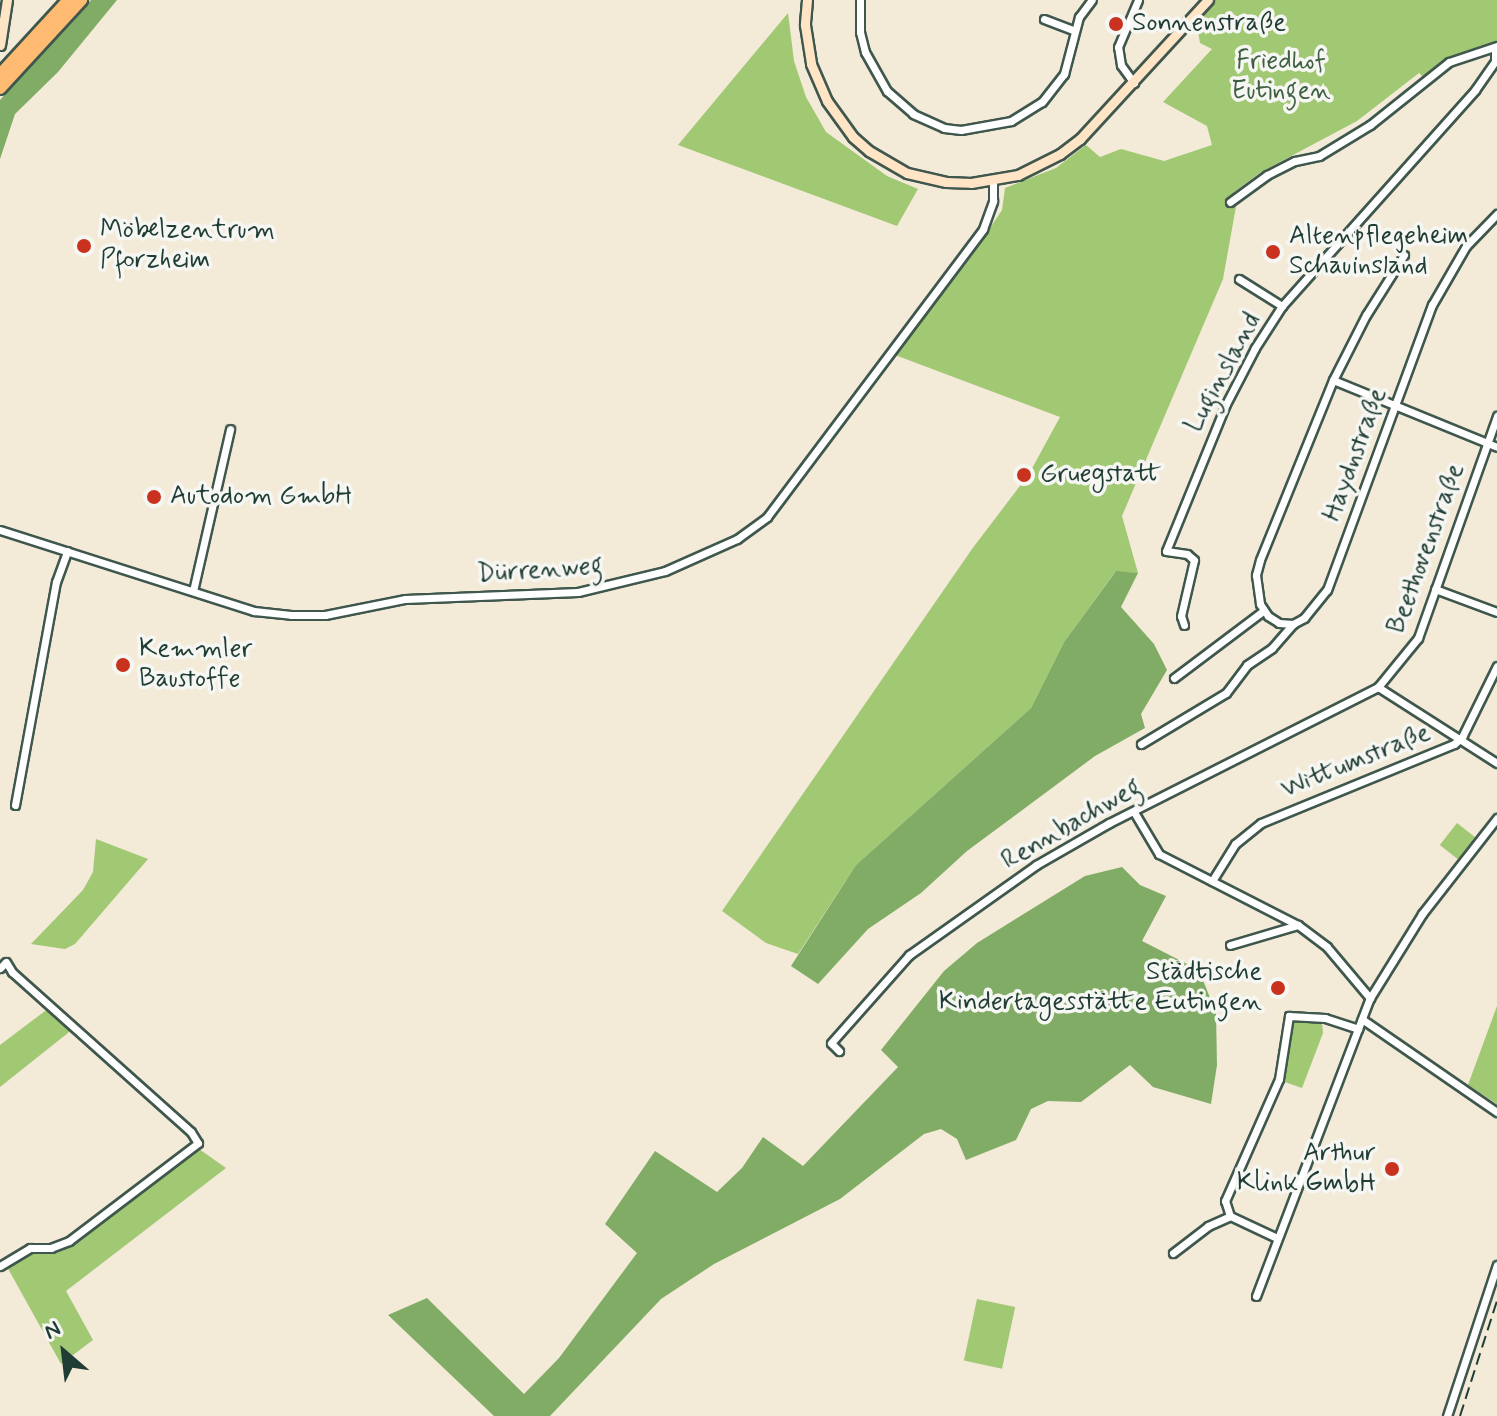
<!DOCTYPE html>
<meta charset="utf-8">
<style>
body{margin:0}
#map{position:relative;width:1497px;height:1416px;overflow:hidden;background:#f3ead8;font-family:Mynerve,sans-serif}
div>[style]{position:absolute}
.green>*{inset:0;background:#a1c873;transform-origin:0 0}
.forest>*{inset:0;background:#80ac65}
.roads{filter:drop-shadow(2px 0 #3f574d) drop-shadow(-2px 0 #3f574d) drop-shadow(0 2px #3f574d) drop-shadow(0 -2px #3f574d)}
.street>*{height:7px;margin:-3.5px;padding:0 3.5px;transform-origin:3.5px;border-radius:3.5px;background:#fff}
.secondary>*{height:9px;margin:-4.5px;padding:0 4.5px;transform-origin:4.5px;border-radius:4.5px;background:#ffe4c6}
.highway>*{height:12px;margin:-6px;padding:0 6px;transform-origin:6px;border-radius:6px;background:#febb71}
.rail>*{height:2px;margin-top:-1px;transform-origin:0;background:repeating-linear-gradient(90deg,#1f3d34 0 12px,transparent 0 18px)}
.dots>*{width:22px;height:22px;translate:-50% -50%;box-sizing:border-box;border:4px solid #f6f6f2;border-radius:50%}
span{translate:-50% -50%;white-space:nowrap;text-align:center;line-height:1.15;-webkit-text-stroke:7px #f6f6f2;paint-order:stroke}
.poi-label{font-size:26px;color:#1f3d34}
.left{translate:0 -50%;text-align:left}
.right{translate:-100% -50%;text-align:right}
.park-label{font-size:26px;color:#406044}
.street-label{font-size:26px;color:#1f3d34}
.north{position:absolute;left:24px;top:1312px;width:80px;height:80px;-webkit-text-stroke:6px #f6f6f2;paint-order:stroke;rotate:332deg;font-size:22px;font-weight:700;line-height:32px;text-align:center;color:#1f3d34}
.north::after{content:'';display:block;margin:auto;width:28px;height:36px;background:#1f3d34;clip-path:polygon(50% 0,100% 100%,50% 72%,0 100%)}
</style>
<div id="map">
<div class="green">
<div style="clip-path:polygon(1208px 0,1497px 0,1497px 46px,1457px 58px,1426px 80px,1419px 73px,1357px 121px,1261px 172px,1234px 192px,1237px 201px,1223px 279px,1122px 516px,1138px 573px,1115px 572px,1064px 642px,1031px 708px,856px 865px,798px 954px,766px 943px,722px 911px,972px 549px,1029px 474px,1060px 417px,895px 355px,974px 252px,1002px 210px,1005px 188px,1056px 168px,1086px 145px,1100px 157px,1121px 149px,1164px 161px,1212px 145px,1207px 126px,1163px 102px,1212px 49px,1200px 43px,1195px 14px)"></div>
<div style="clip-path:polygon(788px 13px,794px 61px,806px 97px,826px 132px,887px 176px,918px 189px,897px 226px,678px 145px)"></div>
<div style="left:1457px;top:823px;width:23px;height:28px;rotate:38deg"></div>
<div style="clip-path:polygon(96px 839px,148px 859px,75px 944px,65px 949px,31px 944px,83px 890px,93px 872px)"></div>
<div style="clip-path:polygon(1497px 1006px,1497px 1104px,1468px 1085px)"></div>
<div style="clip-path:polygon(49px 1008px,73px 1029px,0 1087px,0 1045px)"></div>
<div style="clip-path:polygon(1292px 1022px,1322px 1023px,1323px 1033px,1302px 1088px,1282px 1081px)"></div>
<div style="clip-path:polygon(199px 1149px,226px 1168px,66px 1291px,93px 1340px,61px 1364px,6px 1265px,23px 1255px,60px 1247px,188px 1152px)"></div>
<div style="left:977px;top:1299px;width:39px;height:63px;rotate:12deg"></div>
</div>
<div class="forest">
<div style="clip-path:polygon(91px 0,117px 0,58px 72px,15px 114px,0 159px,0 100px)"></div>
<div style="clip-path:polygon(1116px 571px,1138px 573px,1121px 607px,1154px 644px,1167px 670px,1141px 714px,1145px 728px,1095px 756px,967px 851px,921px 893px,868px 929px,818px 984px,791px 966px,856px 865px,1031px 708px,1064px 642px)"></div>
<div style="clip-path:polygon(1122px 867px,1140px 885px,1166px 896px,1142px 941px,1199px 970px,1216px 1013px,1217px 1065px,1211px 1104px,1153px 1087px,1130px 1065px,1081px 1102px,1048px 1101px,1031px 1109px,1016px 1140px,966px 1160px,957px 1139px,941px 1129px,924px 1134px,840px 1199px,714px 1264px,661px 1299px,550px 1416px,494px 1416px,388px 1315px,427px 1298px,524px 1394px,559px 1358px,637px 1253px,605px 1224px,655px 1151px,717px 1192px,742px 1168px,763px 1137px,803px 1166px,898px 1067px,881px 1050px,944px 971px,977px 943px,1085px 876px)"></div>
</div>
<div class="roads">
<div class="street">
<div style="left:860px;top:0;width:32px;rotate:90deg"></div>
<div style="left:860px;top:32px;width:21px;rotate:76deg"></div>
<div style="left:865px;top:52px;width:45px;rotate:60.6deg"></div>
<div style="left:887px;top:91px;width:35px;rotate:41deg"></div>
<div style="left:913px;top:114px;width:34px;rotate:24deg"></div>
<div style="left:944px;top:128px;width:17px;rotate:7deg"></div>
<div style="left:961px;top:130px;width:51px;rotate:-10.2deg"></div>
<div style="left:1011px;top:121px;width:36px;rotate:-32deg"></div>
<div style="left:1042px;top:102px;width:36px;rotate:-52deg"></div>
<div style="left:1064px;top:74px;width:59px;rotate:-75.3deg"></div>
<div style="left:1079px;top:17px;width:21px;rotate:-53deg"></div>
<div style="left:1044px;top:19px;width:33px;rotate:21deg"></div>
<div style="left:1134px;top:83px;width:22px;rotate:-126deg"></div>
<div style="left:1121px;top:65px;width:18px;rotate:-99deg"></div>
<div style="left:1118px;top:47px;width:51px;rotate:-66.9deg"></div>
<div style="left:1230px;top:202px;width:46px;rotate:-36.1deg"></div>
<div style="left:1267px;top:175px;width:31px;rotate:-27deg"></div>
<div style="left:1295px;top:161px;width:25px;rotate:-12deg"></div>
<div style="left:1319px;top:156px;width:60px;rotate:-31.3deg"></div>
<div style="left:1370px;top:125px;width:101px;rotate:-38.6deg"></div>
<div style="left:1449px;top:62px;width:51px;rotate:-18.4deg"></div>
<div style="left:1404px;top:255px;width:71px;rotate:122.3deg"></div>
<div style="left:1366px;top:315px;width:73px;rotate:116.9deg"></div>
<div style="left:1333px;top:380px;width:194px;rotate:112.1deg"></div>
<div style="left:1260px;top:560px;width:16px;rotate:105deg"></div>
<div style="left:1256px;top:575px;width:29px;rotate:82deg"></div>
<div style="left:1260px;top:604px;width:14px;rotate:56deg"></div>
<div style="left:1268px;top:616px;width:13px;rotate:32deg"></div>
<div style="left:1279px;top:623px;width:14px;rotate:4deg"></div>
<div style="left:1293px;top:624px;width:13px;rotate:-29deg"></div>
<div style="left:1304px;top:618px;width:36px;rotate:-51deg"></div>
<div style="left:1327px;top:590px;width:304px;rotate:-69.8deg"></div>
<div style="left:1432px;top:305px;width:68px;rotate:-60deg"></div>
<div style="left:1466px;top:246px;width:45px;rotate:-45.9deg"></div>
<div style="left:1239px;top:279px;width:51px;rotate:32.1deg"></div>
<div style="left:1333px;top:380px;width:177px;rotate:22.2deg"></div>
<div style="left:0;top:530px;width:267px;rotate:17.7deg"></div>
<div style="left:254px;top:611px;width:37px;rotate:6deg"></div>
<div style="left:291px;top:615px;width:34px"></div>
<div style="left:325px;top:615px;width:82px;rotate:-11.3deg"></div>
<div style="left:405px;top:599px;width:173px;rotate:-2.3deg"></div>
<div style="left:578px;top:592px;width:89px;rotate:-13.6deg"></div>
<div style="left:665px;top:571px;width:79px;rotate:-24deg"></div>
<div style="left:737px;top:539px;width:37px;rotate:-36deg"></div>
<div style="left:767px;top:517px;width:360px;rotate:-53.1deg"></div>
<div style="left:983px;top:229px;width:30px;rotate:-70deg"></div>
<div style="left:993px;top:201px;width:20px;rotate:-90deg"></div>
<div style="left:1435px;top:589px;width:66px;rotate:20.4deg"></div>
<div style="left:193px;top:591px;width:166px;rotate:-77.1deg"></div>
<div style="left:1184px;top:625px;width:9px;rotate:-108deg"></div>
<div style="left:1181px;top:616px;width:57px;rotate:-76.9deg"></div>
<div style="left:1194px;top:560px;width:9px;rotate:-139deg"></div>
<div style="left:1187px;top:554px;width:21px;rotate:-172deg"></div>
<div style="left:1166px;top:551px;width:159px;rotate:-67.8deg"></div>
<div style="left:1226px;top:404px;width:63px;rotate:-62.6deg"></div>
<div style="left:1255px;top:348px;width:50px;rotate:-57.3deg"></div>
<div style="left:1282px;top:306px;width:290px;rotate:-48.2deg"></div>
<div style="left:1475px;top:90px;width:35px;rotate:-55deg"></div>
<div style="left:1495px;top:61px;width:14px;rotate:-90deg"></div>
<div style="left:1174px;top:678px;width:111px;rotate:-37deg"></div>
<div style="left:1378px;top:687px;width:141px;rotate:32.6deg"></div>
<div style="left:1141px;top:744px;width:99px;rotate:-31deg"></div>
<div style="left:1226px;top:693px;width:35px;rotate:-53deg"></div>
<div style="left:1247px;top:665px;width:30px;rotate:-34deg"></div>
<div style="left:1272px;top:648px;width:32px;rotate:-49deg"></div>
<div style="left:15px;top:805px;width:227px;rotate:-79.6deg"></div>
<div style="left:56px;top:582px;width:33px;rotate:-70deg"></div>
<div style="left:1134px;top:812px;width:49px;rotate:59.2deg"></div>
<div style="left:1159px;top:854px;width:156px;rotate:27.1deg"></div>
<div style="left:1298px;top:925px;width:36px;rotate:37deg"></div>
<div style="left:1327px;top:947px;width:67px;rotate:49.9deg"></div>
<div style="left:1212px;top:881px;width:44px;rotate:-58.1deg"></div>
<div style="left:1235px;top:844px;width:33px;rotate:-39deg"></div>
<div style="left:1261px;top:823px;width:209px;rotate:-22.3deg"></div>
<div style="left:1454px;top:744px;width:11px;rotate:-41deg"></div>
<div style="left:1462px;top:737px;width:79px;rotate:-63.8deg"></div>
<div style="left:1230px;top:945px;width:71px;rotate:-16.4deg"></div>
<div style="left:0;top:968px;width:8px;rotate:-45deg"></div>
<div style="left:6px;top:962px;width:12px;rotate:59deg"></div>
<div style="left:12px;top:972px;width:240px;rotate:41.8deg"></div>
<div style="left:191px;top:1132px;width:13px;rotate:58deg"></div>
<div style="left:198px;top:1143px;width:162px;rotate:142.8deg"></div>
<div style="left:69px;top:1241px;width:19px;rotate:159deg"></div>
<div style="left:51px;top:1248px;width:21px;rotate:180deg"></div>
<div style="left:30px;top:1248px;width:35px;rotate:149deg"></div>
<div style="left:1362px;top:1019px;width:164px;rotate:34.6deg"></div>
<div style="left:839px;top:1051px;width:11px;rotate:-135deg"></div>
<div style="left:831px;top:1043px;width:118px;rotate:-48.4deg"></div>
<div style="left:909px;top:955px;width:156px;rotate:-35.3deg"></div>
<div style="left:1036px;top:865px;width:84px;rotate:-29.9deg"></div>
<div style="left:1109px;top:823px;width:301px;rotate:-26.8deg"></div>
<div style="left:1378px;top:687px;width:63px;rotate:-50.8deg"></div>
<div style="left:1418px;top:638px;width:236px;rotate:-70.4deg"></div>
<div style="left:1277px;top:1238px;width:52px;rotate:-154.9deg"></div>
<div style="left:1230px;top:1216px;width:16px;rotate:-108deg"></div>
<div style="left:1225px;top:1201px;width:133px;rotate:-66.1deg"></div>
<div style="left:1279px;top:1079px;width:64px;rotate:-81deg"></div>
<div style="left:1289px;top:1016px;width:36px;rotate:3deg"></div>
<div style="left:1325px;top:1018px;width:35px;rotate:18deg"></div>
<div style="left:1173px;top:1253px;width:44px;rotate:-37.6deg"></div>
<div style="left:1208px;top:1226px;width:24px;rotate:-24deg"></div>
<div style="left:1256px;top:1296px;width:319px;rotate:-69.1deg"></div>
<div style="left:1370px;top:998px;width:99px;rotate:-58.2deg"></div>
<div style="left:1422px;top:914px;width:122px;rotate:-52deg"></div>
<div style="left:1447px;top:1416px;width:159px;rotate:-71.7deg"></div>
</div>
<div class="secondary">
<div style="left:807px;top:0;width:25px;rotate:95deg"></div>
<div style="left:805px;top:25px;width:39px;rotate:81deg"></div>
<div style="left:811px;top:64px;width:40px;rotate:66.6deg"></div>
<div style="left:827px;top:101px;width:44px;rotate:54.2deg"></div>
<div style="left:853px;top:137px;width:21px;rotate:41deg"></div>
<div style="left:869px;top:151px;width:44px;rotate:30.1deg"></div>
<div style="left:907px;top:173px;width:40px;rotate:13deg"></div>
<div style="left:946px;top:182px;width:25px;rotate:2deg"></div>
<div style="left:971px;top:183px;width:48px;rotate:-9.7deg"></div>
<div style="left:1018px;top:175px;width:47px;rotate:-26.6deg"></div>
<div style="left:1060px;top:154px;width:25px;rotate:-37deg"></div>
<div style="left:1080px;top:139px;width:189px;rotate:-47.4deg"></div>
<div style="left:0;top:45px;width:46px;rotate:-81.2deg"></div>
</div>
<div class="highway">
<div style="left:0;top:75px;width:102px;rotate:-47.4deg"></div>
<div style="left:0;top:88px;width:120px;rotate:-47.4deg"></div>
</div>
</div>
<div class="rail">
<div style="left:1460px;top:1416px;width:121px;rotate:-72.2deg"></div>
</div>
<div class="dots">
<div style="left:1116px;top:24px;background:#c8321e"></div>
<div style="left:84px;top:246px;background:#c8321e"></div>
<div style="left:1273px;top:252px;background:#c8321e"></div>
<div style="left:1024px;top:475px;background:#c8321e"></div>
<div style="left:154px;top:497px;background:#c8321e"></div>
<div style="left:123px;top:665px;background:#c8321e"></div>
<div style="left:1278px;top:988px;background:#c8321e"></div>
<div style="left:1392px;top:1169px;background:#c8321e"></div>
</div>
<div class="poi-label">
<span class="left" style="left:1132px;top:24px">Sonnenstraße</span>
<span class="left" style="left:100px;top:246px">Möbelzentrum<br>Pforzheim</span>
<span class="left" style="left:1289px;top:252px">Altenpflegeheim<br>Schauinsland</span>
<span class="left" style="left:1040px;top:475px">Gruegstatt</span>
<span class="left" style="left:170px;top:497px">Autodom GmbH</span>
<span class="left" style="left:139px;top:665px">Kemmler<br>Baustoffe</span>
<span class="right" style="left:1262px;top:988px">Städtische<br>Kindertagesstätte Eutingen</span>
<span class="right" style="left:1376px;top:1169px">Arthur<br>Klink GmbH</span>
</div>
<div class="park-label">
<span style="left:1281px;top:77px">Friedhof<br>Eutingen</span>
</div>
<div class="street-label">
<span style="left:1224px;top:373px;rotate:-62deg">Luginsland</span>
<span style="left:1356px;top:455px;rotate:-70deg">Haydnstraße</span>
<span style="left:1427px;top:549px;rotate:-70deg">Beethovenstraße</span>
<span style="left:540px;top:571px;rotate:-4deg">Dürrenweg</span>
<span style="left:1356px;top:762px;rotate:-22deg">Wittumstraße</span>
<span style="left:1072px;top:825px;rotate:-30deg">Rennbachweg</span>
</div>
<div class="north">N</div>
</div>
